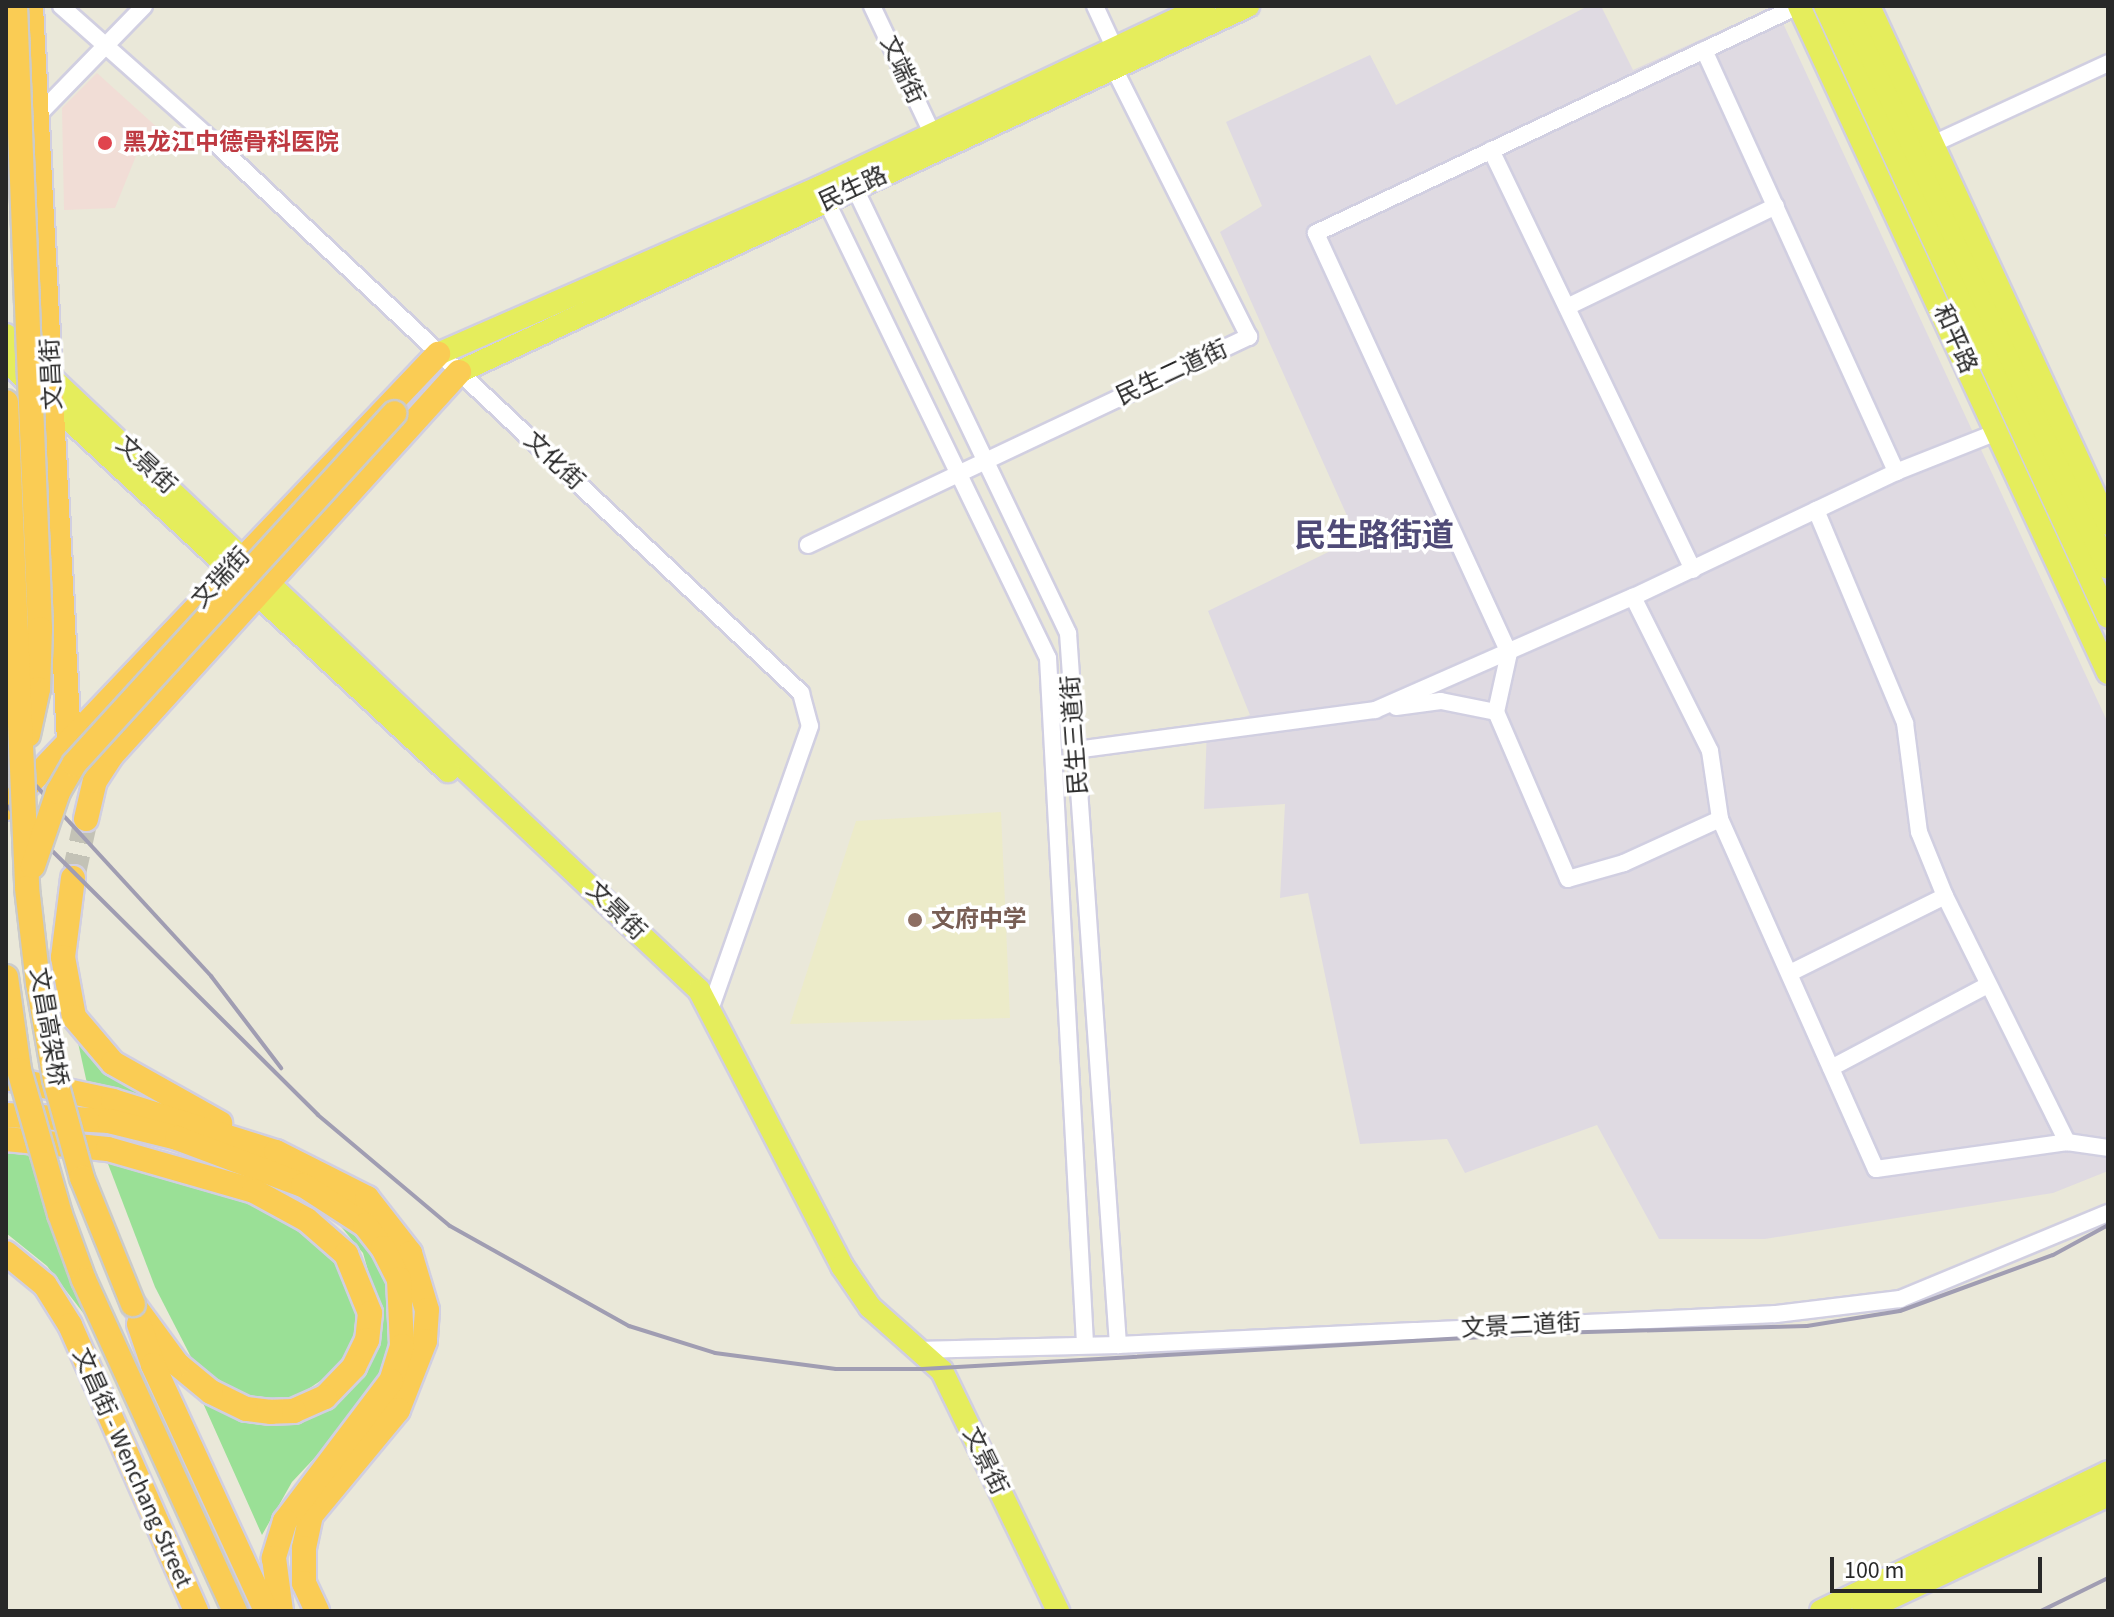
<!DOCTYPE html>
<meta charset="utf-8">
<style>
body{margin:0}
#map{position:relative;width:2114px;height:1617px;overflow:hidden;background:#eae8d9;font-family:"Source Sans 3","Noto Sans SC",sans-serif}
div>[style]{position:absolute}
.industrial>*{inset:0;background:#dfdae2}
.education>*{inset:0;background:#ecebc9}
.medical>*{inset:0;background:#f1ddd6}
.green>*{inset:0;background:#9ae096}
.highway-tunnel>*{height:24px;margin-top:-12px;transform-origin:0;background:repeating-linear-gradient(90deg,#c3c2b6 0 24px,transparent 0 36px)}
.roads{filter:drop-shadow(2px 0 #d1cfe1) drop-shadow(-2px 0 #d1cfe1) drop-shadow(0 2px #d1cfe1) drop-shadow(0 -2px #d1cfe1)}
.minor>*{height:16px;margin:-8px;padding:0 8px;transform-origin:8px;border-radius:8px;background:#fff}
.major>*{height:22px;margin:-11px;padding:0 11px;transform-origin:11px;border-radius:11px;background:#e5ed5c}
.highway>*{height:24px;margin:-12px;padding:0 12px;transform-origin:12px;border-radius:12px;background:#facc54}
.rail>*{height:4px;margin:-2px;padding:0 2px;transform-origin:2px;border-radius:2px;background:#a09db2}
.bridges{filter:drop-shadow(2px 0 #cbcbcb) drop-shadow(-2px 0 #cbcbcb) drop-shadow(0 2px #cbcbcb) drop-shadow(0 -2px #cbcbcb)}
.highway-bridge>*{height:24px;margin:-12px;padding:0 12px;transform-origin:12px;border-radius:12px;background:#facc54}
.dots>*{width:22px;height:22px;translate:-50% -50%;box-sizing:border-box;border:4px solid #fff;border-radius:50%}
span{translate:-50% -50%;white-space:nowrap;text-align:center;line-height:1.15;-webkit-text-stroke:7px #fff;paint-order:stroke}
.street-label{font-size:24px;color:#282828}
.health-label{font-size:24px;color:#be3a42;font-weight:700}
.left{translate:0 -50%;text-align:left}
.education-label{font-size:24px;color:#785e54;font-weight:700}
.district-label{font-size:32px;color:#4f4a77;font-weight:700}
.frame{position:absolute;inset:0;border:8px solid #282828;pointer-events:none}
.scale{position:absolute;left:1830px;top:1557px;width:212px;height:36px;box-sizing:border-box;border:4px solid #282828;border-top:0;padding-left:10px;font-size:24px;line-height:28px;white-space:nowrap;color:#282828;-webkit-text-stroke:6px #fff;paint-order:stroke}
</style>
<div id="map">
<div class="industrial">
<div style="clip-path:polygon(1588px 6px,1601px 6px,1633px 70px,1775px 6px,2108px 723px,2108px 1171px,2053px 1193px,1765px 1239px,1659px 1239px,1597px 1125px,1465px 1173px,1447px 1139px,1360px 1144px,1308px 893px,1280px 898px,1285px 804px,1204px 809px,1207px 728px,1250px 715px,1208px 611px,1357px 538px,1220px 232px,1262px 206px,1226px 122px,1370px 55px,1396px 105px)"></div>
</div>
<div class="education">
<div style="clip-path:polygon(1001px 812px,1010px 1018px,790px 1024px,856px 821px)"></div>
</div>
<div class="medical">
<div style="clip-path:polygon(97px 73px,160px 130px,136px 156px,115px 208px,64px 210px,62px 108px)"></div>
</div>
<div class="green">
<div style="clip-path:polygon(75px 1029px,173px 1107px,88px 1088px)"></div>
<div style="clip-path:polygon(6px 1146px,26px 1149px,91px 1323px,47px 1266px,6px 1233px)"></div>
<div style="clip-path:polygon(105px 1156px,268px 1205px,336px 1254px,358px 1297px,355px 1334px,338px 1369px,295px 1398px,274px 1400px,249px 1399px,208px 1376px,191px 1357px,155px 1287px)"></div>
<div style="clip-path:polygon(310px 1203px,361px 1237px,376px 1256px,391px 1301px,390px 1348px,383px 1371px,352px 1418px,292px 1482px,262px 1535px,203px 1403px,239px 1420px,266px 1424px,311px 1417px,332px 1405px,381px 1316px,363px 1253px,338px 1223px)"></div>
</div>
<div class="highway-tunnel">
<div style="left:73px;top:878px;width:60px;rotate:-77.6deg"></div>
</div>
<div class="roads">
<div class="minor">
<div style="left:61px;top:6px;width:202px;rotate:41.6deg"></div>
<div style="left:212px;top:140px;width:808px;rotate:43.19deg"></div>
<div style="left:801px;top:693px;width:34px;rotate:75deg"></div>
<div style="left:810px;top:726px;width:298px;rotate:109.4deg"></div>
<div style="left:872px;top:6px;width:143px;rotate:64.7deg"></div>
<div style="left:1095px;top:6px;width:47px;rotate:65.1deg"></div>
<div style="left:1704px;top:50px;width:464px;rotate:65.5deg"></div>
<div style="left:1933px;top:144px;width:193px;rotate:-24.8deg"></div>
<div style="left:6px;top:148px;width:198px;rotate:-45.8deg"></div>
<div style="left:1491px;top:150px;width:466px;rotate:64.3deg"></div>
<div style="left:850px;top:178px;width:505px;rotate:64.4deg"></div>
<div style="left:1068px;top:633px;width:714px;rotate:85.98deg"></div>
<div style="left:822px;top:192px;width:518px;rotate:64.13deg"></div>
<div style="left:1048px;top:658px;width:686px;rotate:86.91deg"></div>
<div style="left:1567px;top:307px;width:232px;rotate:-25.8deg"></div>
<div style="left:1816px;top:510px;width:231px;rotate:67.3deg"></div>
<div style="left:1905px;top:723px;width:110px;rotate:82.7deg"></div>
<div style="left:1919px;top:832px;width:69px;rotate:67.9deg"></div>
<div style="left:1945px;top:896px;width:275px;rotate:63.6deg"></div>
<div style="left:808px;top:545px;width:488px;rotate:-25.3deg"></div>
<div style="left:1249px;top:337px;width:309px;rotate:-116.7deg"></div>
<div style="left:1633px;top:597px;width:172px;rotate:63.4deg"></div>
<div style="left:1710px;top:751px;width:69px;rotate:81.6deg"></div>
<div style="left:1720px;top:819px;width:106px;rotate:155.4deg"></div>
<div style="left:1624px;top:863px;width:58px;rotate:164.1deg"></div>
<div style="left:1568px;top:879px;width:182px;rotate:-113.3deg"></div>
<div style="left:1496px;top:712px;width:60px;rotate:-77.6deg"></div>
<div style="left:1509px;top:653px;width:462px;rotate:-114.7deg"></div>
<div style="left:1316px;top:233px;width:533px;rotate:-25.22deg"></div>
<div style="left:1396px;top:707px;width:45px;rotate:-7.6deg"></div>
<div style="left:1441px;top:701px;width:56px;rotate:11.3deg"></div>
<div style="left:1075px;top:750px;width:303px;rotate:-7.6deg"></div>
<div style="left:1375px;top:710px;width:282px;rotate:-23.7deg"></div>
<div style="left:1633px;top:597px;width:291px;rotate:-25.4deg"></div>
<div style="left:1896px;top:472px;width:109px;rotate:-21.6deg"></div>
<div style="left:1720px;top:819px;width:383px;rotate:66deg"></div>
<div style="left:1876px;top:1169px;width:193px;rotate:-8deg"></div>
<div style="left:2067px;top:1142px;width:41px;rotate:8.3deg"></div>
<div style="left:1790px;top:973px;width:173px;rotate:-26.4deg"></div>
<div style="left:1831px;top:1068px;width:178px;rotate:-27.9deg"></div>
<div style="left:916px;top:1350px;width:202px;rotate:-1.4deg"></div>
<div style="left:1118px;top:1345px;width:659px;rotate:-2.7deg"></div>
<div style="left:1776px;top:1314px;width:125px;rotate:-6.9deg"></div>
<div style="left:1900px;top:1299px;width:225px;rotate:-22.5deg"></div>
</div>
<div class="major">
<div style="left:1799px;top:6px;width:735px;rotate:65.14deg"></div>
<div style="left:1825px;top:6px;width:673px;rotate:65.15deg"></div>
<div style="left:1848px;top:6px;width:619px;rotate:65.17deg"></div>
<div style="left:1869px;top:6px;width:570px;rotate:65.23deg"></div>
<div style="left:6px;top:335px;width:954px;rotate:43.39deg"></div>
<div style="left:699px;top:990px;width:311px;rotate:62.6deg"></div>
<div style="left:842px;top:1266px;width:50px;rotate:55.7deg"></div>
<div style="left:870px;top:1307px;width:96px;rotate:41.6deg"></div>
<div style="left:942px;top:1371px;width:267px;rotate:64.2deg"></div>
<div style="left:438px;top:354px;width:417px;rotate:-23.6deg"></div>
<div style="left:820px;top:187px;width:425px;rotate:-25.2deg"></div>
<div style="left:6px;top:361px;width:603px;rotate:42.85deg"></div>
<div style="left:459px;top:372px;width:870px;rotate:-24.89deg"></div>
<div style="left:1821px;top:1611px;width:319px;rotate:-25.8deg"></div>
<div style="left:1863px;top:1611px;width:271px;rotate:-25.3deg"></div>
</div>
<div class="highway">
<div style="left:31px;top:6px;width:737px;rotate:87.04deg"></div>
<div style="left:6px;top:808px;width:627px;rotate:-46.42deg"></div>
<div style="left:86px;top:819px;width:39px;rotate:-77deg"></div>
<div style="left:95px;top:781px;width:31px;rotate:-57deg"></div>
<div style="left:112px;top:755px;width:517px;rotate:-47.82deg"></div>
<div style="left:73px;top:878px;width:80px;rotate:97.2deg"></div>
<div style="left:63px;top:957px;width:61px;rotate:79.6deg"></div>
<div style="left:74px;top:1017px;width:60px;rotate:49.7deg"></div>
<div style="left:113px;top:1063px;width:123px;rotate:29.3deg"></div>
<div style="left:6px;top:1078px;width:109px;rotate:12.1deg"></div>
<div style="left:113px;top:1101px;width:171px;rotate:17.4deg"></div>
<div style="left:276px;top:1152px;width:102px;rotate:26.8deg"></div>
<div style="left:367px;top:1198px;width:70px;rotate:52deg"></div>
<div style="left:410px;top:1253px;width:59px;rotate:73.4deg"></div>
<div style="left:427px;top:1310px;width:31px;rotate:94deg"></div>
<div style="left:425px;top:1341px;width:74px;rotate:111.4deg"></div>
<div style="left:398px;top:1410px;width:136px;rotate:129.6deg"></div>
<div style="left:311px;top:1515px;width:34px;rotate:102deg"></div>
<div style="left:304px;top:1548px;width:35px;rotate:90deg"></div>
<div style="left:304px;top:1583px;width:31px;rotate:65deg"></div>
<div style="left:6px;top:1115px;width:103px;rotate:3.3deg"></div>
<div style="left:109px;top:1121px;width:70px;rotate:14deg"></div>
<div style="left:177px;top:1138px;width:134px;rotate:20.5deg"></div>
<div style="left:303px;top:1185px;width:74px;rotate:32.8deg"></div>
<div style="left:365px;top:1225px;width:29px;rotate:52deg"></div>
<div style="left:383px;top:1248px;width:35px;rotate:63deg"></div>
<div style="left:399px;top:1279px;width:67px;rotate:87.4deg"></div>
<div style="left:402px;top:1346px;width:37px;rotate:107deg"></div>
<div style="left:391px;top:1381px;width:176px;rotate:127.1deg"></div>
<div style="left:285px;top:1521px;width:39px;rotate:107deg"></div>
<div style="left:274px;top:1558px;width:53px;rotate:82.5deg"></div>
<div style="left:6px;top:1139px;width:102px;rotate:5.6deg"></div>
<div style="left:108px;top:1149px;width:152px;rotate:16deg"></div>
<div style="left:254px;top:1191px;width:60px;rotate:28.7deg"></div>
<div style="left:307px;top:1220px;width:52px;rotate:41.1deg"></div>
<div style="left:346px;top:1254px;width:64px;rotate:67.9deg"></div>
<div style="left:370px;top:1313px;width:27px;rotate:96deg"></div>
<div style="left:367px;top:1340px;width:30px;rotate:116deg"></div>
<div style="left:354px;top:1367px;width:42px;rotate:134deg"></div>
<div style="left:325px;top:1397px;width:34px;rotate:156deg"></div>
<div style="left:294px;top:1411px;width:23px;rotate:178deg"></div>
<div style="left:271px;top:1412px;width:25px;rotate:-173deg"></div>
<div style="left:246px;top:1409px;width:39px;rotate:-154deg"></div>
<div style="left:211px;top:1392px;width:44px;rotate:-140.5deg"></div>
<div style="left:177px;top:1364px;width:74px;rotate:-126.3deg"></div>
<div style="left:6px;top:1253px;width:50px;rotate:39.4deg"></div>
<div style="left:45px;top:1285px;width:47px;rotate:58deg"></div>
<div style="left:70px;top:1325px;width:313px;rotate:66.2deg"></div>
<div style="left:139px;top:1324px;width:43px;rotate:71.1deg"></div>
<div style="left:153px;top:1365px;width:271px;rotate:65.3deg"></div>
</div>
</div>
<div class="rail">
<div style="left:6px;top:753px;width:303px;rotate:47.4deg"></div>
<div style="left:211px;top:976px;width:116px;rotate:52.7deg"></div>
<div style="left:6px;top:805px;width:440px;rotate:44.8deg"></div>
<div style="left:318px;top:1115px;width:172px;rotate:40.1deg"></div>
<div style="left:450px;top:1226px;width:205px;rotate:29.2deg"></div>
<div style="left:629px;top:1326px;width:90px;rotate:17.4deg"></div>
<div style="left:715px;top:1353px;width:122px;rotate:7.5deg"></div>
<div style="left:836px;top:1369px;width:86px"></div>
<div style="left:922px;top:1369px;width:632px;rotate:-3.27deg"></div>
<div style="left:1553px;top:1333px;width:254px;rotate:-1.6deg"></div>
<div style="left:1807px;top:1326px;width:94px;rotate:-9.2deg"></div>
<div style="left:1900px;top:1311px;width:163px;rotate:-20.1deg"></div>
<div style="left:2053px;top:1255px;width:63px;rotate:-28.6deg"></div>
<div style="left:2041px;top:1611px;width:75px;rotate:-26.2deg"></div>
</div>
<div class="bridges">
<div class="highway-bridge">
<div style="left:15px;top:6px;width:624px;rotate:87.7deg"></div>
<div style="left:40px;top:629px;width:60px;rotate:91.9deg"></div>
<div style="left:38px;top:689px;width:47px;rotate:102.3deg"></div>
<div style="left:6px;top:402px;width:486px;rotate:87.5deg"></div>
<div style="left:27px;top:888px;width:96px;rotate:83.4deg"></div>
<div style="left:38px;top:983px;width:97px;rotate:80deg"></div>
<div style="left:55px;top:1079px;width:103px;rotate:74.7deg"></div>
<div style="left:82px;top:1178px;width:136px;rotate:68deg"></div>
<div style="left:33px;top:866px;width:78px;rotate:-71.3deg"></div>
<div style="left:58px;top:792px;width:32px;rotate:-60deg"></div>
<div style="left:74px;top:764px;width:475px;rotate:-47.6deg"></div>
<div style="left:6px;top:977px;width:94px;rotate:82deg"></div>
<div style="left:19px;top:1070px;width:150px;rotate:74.1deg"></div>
<div style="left:60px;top:1214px;width:70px;rotate:70deg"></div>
<div style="left:84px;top:1280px;width:364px;rotate:65.5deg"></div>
</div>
</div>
<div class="dots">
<div style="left:105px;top:143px;background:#e0444e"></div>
<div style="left:915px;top:920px;background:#8d6e63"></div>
</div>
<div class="street-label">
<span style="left:902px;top:70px;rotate:65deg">文端街</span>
<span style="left:853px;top:189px;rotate:-25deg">民生路</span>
<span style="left:1955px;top:339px;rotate:66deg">和平路</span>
<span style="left:1172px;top:373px;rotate:-25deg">民生二道街</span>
<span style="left:52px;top:374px;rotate:-93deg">文昌街</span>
<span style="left:554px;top:461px;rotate:43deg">文化街</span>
<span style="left:146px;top:465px;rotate:43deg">文景街</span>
<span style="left:221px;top:578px;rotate:-47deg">文瑞街</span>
<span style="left:1075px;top:735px;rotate:-94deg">民生三道街</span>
<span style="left:616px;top:911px;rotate:44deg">文景街</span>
<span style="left:48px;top:1027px;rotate:80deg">文昌高架桥</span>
<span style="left:1521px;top:1326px;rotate:-3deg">文景二道街</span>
<span style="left:985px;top:1461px;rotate:64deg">文景街</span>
<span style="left:132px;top:1468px;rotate:66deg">文昌街 - Wenchang Street</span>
</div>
<div class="health-label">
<span class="left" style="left:123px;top:143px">黑龙江中德骨科医院</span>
</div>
<div class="education-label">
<span class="left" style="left:931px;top:920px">文府中学</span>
</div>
<div class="district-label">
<span style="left:1374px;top:536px">民生路街道</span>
</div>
<div class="frame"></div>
<div class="scale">100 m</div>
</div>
